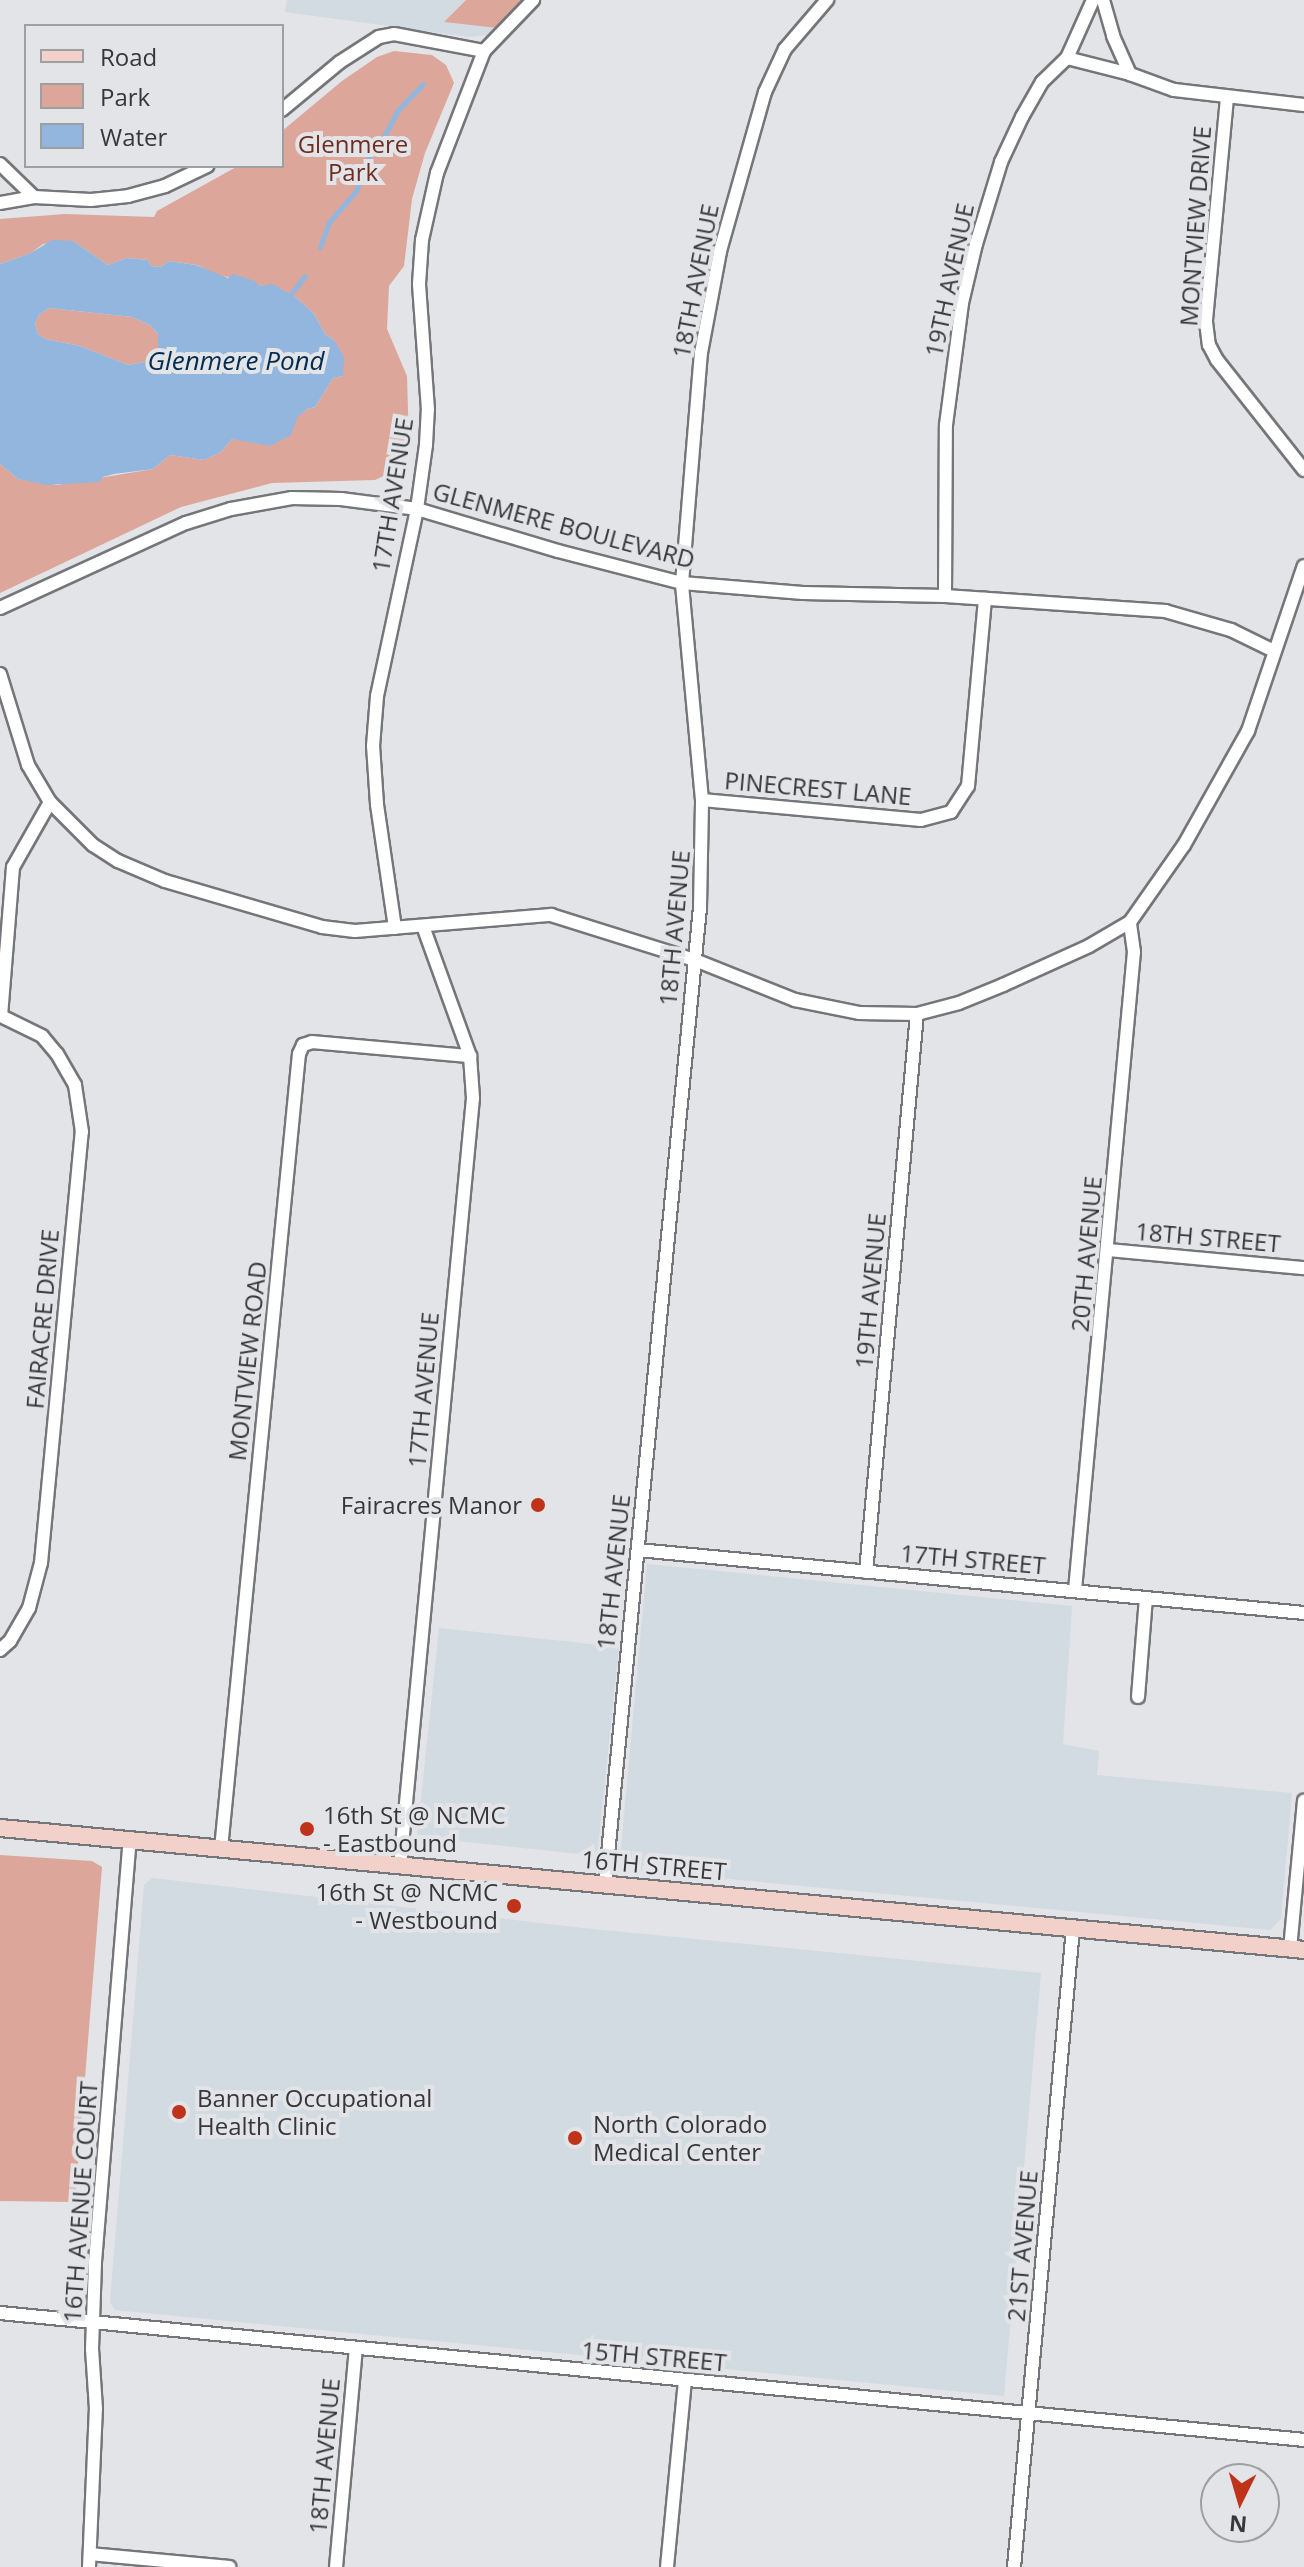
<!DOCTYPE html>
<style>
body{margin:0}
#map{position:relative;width:1304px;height:2567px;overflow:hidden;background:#e2e4e7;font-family:"Open Sans",sans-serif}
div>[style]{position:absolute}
.built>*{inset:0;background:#d2dae2;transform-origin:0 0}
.green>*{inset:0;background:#dca69a}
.water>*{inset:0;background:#92b6dd}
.stream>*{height:5px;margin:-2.5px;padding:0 2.5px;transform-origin:2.5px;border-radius:2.5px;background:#92b6dd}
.roads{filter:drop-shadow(2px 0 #747679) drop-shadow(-2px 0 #747679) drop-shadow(0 2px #747679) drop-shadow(0 -2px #747679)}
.street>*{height:12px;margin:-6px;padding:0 6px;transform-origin:6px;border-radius:6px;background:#fff}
.secondary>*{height:16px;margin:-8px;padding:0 8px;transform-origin:8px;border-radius:8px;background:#f2d1ca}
.dots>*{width:22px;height:22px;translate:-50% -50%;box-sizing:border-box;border:4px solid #e2e4e7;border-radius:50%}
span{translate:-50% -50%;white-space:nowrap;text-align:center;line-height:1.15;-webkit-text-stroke:8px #e2e4e7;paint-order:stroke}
.park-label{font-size:24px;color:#6f2c20}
.street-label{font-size:24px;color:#363738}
.poi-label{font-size:24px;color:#363738}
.right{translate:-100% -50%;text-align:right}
.left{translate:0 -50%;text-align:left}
.water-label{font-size:26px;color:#032c50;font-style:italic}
.legend{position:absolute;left:24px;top:24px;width:260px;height:144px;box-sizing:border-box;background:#e2e4e7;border:2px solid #9d9fa1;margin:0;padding:10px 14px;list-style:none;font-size:24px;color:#363738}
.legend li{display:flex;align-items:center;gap:16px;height:40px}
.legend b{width:40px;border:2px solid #9d9fa1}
.north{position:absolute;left:1200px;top:2463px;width:80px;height:80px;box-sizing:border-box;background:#e2e4e7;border:2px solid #9d9fa1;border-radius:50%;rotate:185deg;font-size:22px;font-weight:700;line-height:32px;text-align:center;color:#363738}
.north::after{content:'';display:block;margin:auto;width:28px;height:36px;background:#bf331b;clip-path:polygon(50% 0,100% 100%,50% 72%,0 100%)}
</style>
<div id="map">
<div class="built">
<div style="clip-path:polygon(287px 0,466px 0,444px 22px,497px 28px,487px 35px,470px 37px,285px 12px)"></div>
<div style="clip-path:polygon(647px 1564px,1072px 1606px,1063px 1744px,1099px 1751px,1097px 1775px,1292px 1793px,1281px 1919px,1270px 1930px,633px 1870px,620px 1859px)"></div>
<div style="left:439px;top:1628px;width:181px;height:210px;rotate:6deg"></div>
<div style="clip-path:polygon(152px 1878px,583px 1928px,1041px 1973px,1004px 2396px,115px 2310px,110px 2302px,144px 1885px)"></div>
</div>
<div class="green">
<div style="clip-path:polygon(466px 0,526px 0,497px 28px,444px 22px)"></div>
<div style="clip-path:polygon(394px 51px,432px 55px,446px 65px,454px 83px,425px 153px,412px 199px,404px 266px,389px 286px,387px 329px,407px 376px,409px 445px,404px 459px,392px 472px,375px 480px,272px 483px,181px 507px,0 593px,0 464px,18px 479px,57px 485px,153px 469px,170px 455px,204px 460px,221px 452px,232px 439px,247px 440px,296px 418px,307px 409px,315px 407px,333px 378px,343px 376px,334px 340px,325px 334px,314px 314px,298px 299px,273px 285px,259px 286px,240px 278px,219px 276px,197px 265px,169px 261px,161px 267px,151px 266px,148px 260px,127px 258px,108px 265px,73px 241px,43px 244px,31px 253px,0 264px,0 219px,65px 214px,154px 217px,157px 211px,238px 166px,282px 166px,282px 131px,342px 81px,377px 57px)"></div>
<div style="clip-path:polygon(49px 308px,132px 317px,150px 325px,158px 334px,158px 354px,150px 361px,128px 365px,80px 346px,45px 339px,38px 334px,35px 324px,39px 315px)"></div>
<div style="clip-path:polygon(0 1855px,92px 1861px,102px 1867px,75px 2202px,0 2201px)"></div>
</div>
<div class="water">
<div style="clip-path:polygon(evenodd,52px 240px,73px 241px,108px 265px,127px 258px,148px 260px,151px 266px,161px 267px,169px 261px,196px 265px,228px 278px,233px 274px,255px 281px,259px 286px,273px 284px,298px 299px,314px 314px,325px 334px,334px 340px,344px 357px,343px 376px,333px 378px,315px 407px,307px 409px,297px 418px,291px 435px,270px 446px,232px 439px,221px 452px,204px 460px,170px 455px,153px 469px,114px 474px,103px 477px,99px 482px,47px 485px,18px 479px,0 464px,0 264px,31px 253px,52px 240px,49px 308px,132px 317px,150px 325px,158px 334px,158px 354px,150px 361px,128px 365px,80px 346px,45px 339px,38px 334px,35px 324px,39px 315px,49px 308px)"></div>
</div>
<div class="stream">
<div style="left:320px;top:247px;width:27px;rotate:-70deg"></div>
<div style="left:329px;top:222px;width:41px;rotate:-48.9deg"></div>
<div style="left:356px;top:191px;width:47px;rotate:-68.9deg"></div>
<div style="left:373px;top:147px;width:9px;rotate:-32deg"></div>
<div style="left:381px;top:142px;width:36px;rotate:-62deg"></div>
<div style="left:398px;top:110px;width:36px;rotate:-46deg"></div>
<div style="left:290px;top:295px;width:24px;rotate:-52deg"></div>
</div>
<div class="roads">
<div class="street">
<div style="left:1103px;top:0;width:37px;rotate:74deg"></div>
<div style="left:1113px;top:36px;width:42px;rotate:65.9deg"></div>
<div style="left:1067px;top:58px;width:65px;rotate:14.3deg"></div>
<div style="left:1130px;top:74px;width:47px;rotate:20deg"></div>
<div style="left:1174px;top:90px;width:131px;rotate:6.6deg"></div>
<div style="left:1227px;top:98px;width:225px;rotate:95.4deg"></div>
<div style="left:1206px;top:322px;width:23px;rotate:83deg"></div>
<div style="left:1209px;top:345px;width:17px;rotate:62deg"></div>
<div style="left:1217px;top:360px;width:140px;rotate:51.7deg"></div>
<div style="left:282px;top:110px;width:75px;rotate:-39.6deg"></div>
<div style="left:340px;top:62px;width:46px;rotate:-32.7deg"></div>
<div style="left:379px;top:37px;width:15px;rotate:-11deg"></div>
<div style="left:394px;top:34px;width:92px;rotate:10.7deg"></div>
<div style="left:0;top:164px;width:47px;rotate:44.1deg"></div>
<div style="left:34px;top:197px;width:35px;rotate:170deg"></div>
<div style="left:34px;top:197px;width:57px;rotate:3deg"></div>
<div style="left:91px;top:200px;width:37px;rotate:-6deg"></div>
<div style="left:128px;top:196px;width:38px;rotate:-15deg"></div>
<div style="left:165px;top:186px;width:47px;rotate:-25.5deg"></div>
<div style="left:945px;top:596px;width:171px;rotate:-89.7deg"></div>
<div style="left:946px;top:425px;width:123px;rotate:-82.5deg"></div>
<div style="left:962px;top:303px;width:61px;rotate:-76.7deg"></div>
<div style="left:976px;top:244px;width:86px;rotate:-73deg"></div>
<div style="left:1001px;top:162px;width:50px;rotate:-65deg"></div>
<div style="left:1022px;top:117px;width:40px;rotate:-60.3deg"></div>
<div style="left:1042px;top:82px;width:35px;rotate:-44deg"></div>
<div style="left:1067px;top:58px;width:64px;rotate:-65.9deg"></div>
<div style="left:0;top:608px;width:205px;rotate:-24.6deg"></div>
<div style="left:186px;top:523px;width:47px;rotate:-17.3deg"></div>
<div style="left:231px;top:509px;width:62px;rotate:-10.2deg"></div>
<div style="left:292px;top:498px;width:49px;rotate:1.2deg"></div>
<div style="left:341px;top:499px;width:77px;rotate:7.5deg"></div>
<div style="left:417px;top:509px;width:147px;rotate:16.6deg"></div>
<div style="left:558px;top:551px;width:128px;rotate:14.5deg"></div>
<div style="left:682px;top:583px;width:121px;rotate:4.7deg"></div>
<div style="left:803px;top:593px;width:142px;rotate:1.2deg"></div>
<div style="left:945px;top:596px;width:221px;rotate:3.9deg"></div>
<div style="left:1165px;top:611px;width:69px;rotate:16.1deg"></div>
<div style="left:1231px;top:630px;width:48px;rotate:26deg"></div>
<div style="left:0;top:674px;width:95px;rotate:72.9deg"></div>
<div style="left:28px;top:765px;width:43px;rotate:59.3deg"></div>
<div style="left:50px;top:802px;width:75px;rotate:119.6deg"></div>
<div style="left:13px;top:867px;width:149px;rotate:94.6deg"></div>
<div style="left:702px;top:800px;width:220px;rotate:5.2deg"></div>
<div style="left:921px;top:820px;width:31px;rotate:-15deg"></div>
<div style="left:951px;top:812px;width:31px;rotate:-57deg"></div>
<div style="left:968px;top:786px;width:188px;rotate:-84.8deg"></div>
<div style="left:50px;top:802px;width:61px;rotate:45deg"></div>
<div style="left:93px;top:845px;width:30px;rotate:33deg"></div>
<div style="left:118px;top:861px;width:51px;rotate:23.1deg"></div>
<div style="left:165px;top:881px;width:164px;rotate:16.3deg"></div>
<div style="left:322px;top:927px;width:33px;rotate:7deg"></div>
<div style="left:355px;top:931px;width:197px;rotate:-4.7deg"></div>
<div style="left:551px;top:915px;width:151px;rotate:17.4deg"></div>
<div style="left:695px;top:960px;width:108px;rotate:21.8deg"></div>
<div style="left:795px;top:1000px;width:65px;rotate:11.5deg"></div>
<div style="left:859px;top:1013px;width:58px;rotate:1deg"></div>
<div style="left:917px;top:1014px;width:43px;rotate:-14.7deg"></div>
<div style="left:959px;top:1003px;width:48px;rotate:-22.2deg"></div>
<div style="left:1003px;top:985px;width:94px;rotate:-24.4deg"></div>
<div style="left:1089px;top:946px;width:48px;rotate:-30.3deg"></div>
<div style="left:1130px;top:922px;width:94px;rotate:-55deg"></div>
<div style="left:1184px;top:845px;width:131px;rotate:-60.7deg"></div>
<div style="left:1248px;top:731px;width:174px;rotate:-71.3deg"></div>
<div style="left:395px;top:928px;width:125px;rotate:-98.3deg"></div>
<div style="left:377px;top:804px;width:58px;rotate:-93.9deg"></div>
<div style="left:373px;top:746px;width:50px;rotate:-85.4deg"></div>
<div style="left:377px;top:696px;width:191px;rotate:-77.9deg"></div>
<div style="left:417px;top:509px;width:65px;rotate:-82deg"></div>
<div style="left:426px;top:445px;width:35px;rotate:-87deg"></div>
<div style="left:428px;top:410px;width:126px;rotate:-94.1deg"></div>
<div style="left:419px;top:284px;width:44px;rotate:-86.1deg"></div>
<div style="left:422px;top:240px;width:69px;rotate:-77.4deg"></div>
<div style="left:437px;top:173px;width:131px;rotate:-68.9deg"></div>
<div style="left:484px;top:51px;width:71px;rotate:-46.1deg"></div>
<div style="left:1109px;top:1250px;width:196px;rotate:5.3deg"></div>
<div style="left:638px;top:1550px;width:669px;rotate:5.4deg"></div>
<div style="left:866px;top:1572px;width:560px;rotate:-84.78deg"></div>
<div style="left:1075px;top:1590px;width:641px;rotate:-84.72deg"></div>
<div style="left:1134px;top:952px;width:30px;rotate:-98deg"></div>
<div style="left:0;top:1650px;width:13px;rotate:-42deg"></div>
<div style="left:10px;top:1641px;width:38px;rotate:-60deg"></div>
<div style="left:29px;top:1608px;width:47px;rotate:-75.1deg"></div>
<div style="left:41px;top:1563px;width:433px;rotate:-84.6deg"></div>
<div style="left:82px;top:1132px;width:48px;rotate:-98.5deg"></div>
<div style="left:75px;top:1085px;width:36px;rotate:-120deg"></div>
<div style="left:57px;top:1054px;width:23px;rotate:-130deg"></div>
<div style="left:42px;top:1036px;width:46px;rotate:-154deg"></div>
<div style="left:1138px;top:1697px;width:99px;rotate:-85.4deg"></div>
<div style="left:221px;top:1849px;width:799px;rotate:-84.4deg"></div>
<div style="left:299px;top:1054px;width:10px;rotate:-66deg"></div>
<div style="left:303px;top:1045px;width:9px;rotate:-18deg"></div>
<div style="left:312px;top:1042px;width:159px;rotate:5.1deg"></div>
<div style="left:400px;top:1866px;width:771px;rotate:-84.57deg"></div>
<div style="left:473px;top:1098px;width:42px;rotate:-94.1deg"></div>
<div style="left:470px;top:1056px;width:138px;rotate:-109.9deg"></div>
<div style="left:605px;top:1885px;width:983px;rotate:-84.45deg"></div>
<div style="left:700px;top:907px;width:107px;rotate:-88.9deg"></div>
<div style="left:702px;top:800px;width:218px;rotate:-95.3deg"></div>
<div style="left:682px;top:583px;width:231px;rotate:-85.3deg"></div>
<div style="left:701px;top:353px;width:104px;rotate:-79.4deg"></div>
<div style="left:720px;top:251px;width:165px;rotate:-74.2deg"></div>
<div style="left:765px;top:92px;width:47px;rotate:-65.1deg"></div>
<div style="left:785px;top:49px;width:65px;rotate:-49.4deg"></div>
<div style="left:1290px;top:1949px;width:149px;rotate:-84.6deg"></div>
<div style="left:0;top:2313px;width:1310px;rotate:5.56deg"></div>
<div style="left:90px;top:2554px;width:140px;rotate:5.3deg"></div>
<div style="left:89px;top:2567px;width:158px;rotate:-87.5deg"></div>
<div style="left:96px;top:2409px;width:60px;rotate:-93.8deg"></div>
<div style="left:92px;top:2349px;width:87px;rotate:-88deg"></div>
<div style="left:95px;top:2262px;width:423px;rotate:-85.3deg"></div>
<div style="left:336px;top:2567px;width:219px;rotate:-84.8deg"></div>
<div style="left:667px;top:2567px;width:187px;rotate:-84.5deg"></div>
<div style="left:1014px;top:2567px;width:642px;rotate:-84.72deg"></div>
</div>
<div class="secondary">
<div style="left:0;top:1828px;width:1310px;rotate:5.34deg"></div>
</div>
</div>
<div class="dots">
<div style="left:538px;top:1505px;background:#bf331b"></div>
<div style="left:307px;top:1829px;background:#bf331b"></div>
<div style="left:514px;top:1906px;background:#bf331b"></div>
<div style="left:179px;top:2112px;background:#bf331b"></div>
<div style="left:575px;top:2138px;background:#bf331b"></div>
</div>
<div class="park-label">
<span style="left:353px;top:158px">Glenmere<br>Park</span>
</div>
<div class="street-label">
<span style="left:1195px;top:226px;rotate:-86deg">MONTVIEW DRIVE</span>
<span style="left:949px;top:280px;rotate:-78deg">19TH AVENUE</span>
<span style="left:695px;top:281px;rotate:-79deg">18TH AVENUE</span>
<span style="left:392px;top:495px;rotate:-81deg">17TH AVENUE</span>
<span style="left:564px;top:525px;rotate:15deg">GLENMERE BOULEVARD</span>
<span style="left:818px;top:788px;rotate:5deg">PINECREST LANE</span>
<span style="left:674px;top:928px;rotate:-85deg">18TH AVENUE</span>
<span style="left:1208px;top:1237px;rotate:5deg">18TH STREET</span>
<span style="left:1086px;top:1254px;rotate:-85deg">20TH AVENUE</span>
<span style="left:870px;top:1291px;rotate:-85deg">19TH AVENUE</span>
<span style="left:42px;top:1319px;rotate:-85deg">FAIRACRE DRIVE</span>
<span style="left:247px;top:1361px;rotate:-84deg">MONTVIEW ROAD</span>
<span style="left:423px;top:1390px;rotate:-85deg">17TH AVENUE</span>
<span style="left:973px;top:1559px;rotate:5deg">17TH STREET</span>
<span style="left:613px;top:1572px;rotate:-84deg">18TH AVENUE</span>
<span style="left:654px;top:1865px;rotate:5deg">16TH STREET</span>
<span style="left:80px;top:2202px;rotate:-86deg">16TH AVENUE COURT</span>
<span style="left:1022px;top:2246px;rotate:-85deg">21ST AVENUE</span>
<span style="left:654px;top:2356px;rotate:5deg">15TH STREET</span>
<span style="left:324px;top:2456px;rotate:-85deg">18TH AVENUE</span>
</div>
<div class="poi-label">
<span class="right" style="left:522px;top:1505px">Fairacres Manor</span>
<span class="left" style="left:323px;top:1829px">16th St @ NCMC<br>- Eastbound</span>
<span class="right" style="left:498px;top:1906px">16th St @ NCMC<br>- Westbound</span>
<span class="left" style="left:197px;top:2112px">Banner Occupational<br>Health Clinic</span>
<span class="left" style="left:593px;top:2138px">North Colorado<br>Medical Center</span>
</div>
<div class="water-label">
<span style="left:236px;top:361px">Glenmere Pond</span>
</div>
<ul class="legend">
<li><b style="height:10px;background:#f2d1ca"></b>Road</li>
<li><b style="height:22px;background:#dca69a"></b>Park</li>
<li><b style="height:22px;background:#92b6dd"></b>Water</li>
</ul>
<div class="north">N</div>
</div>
